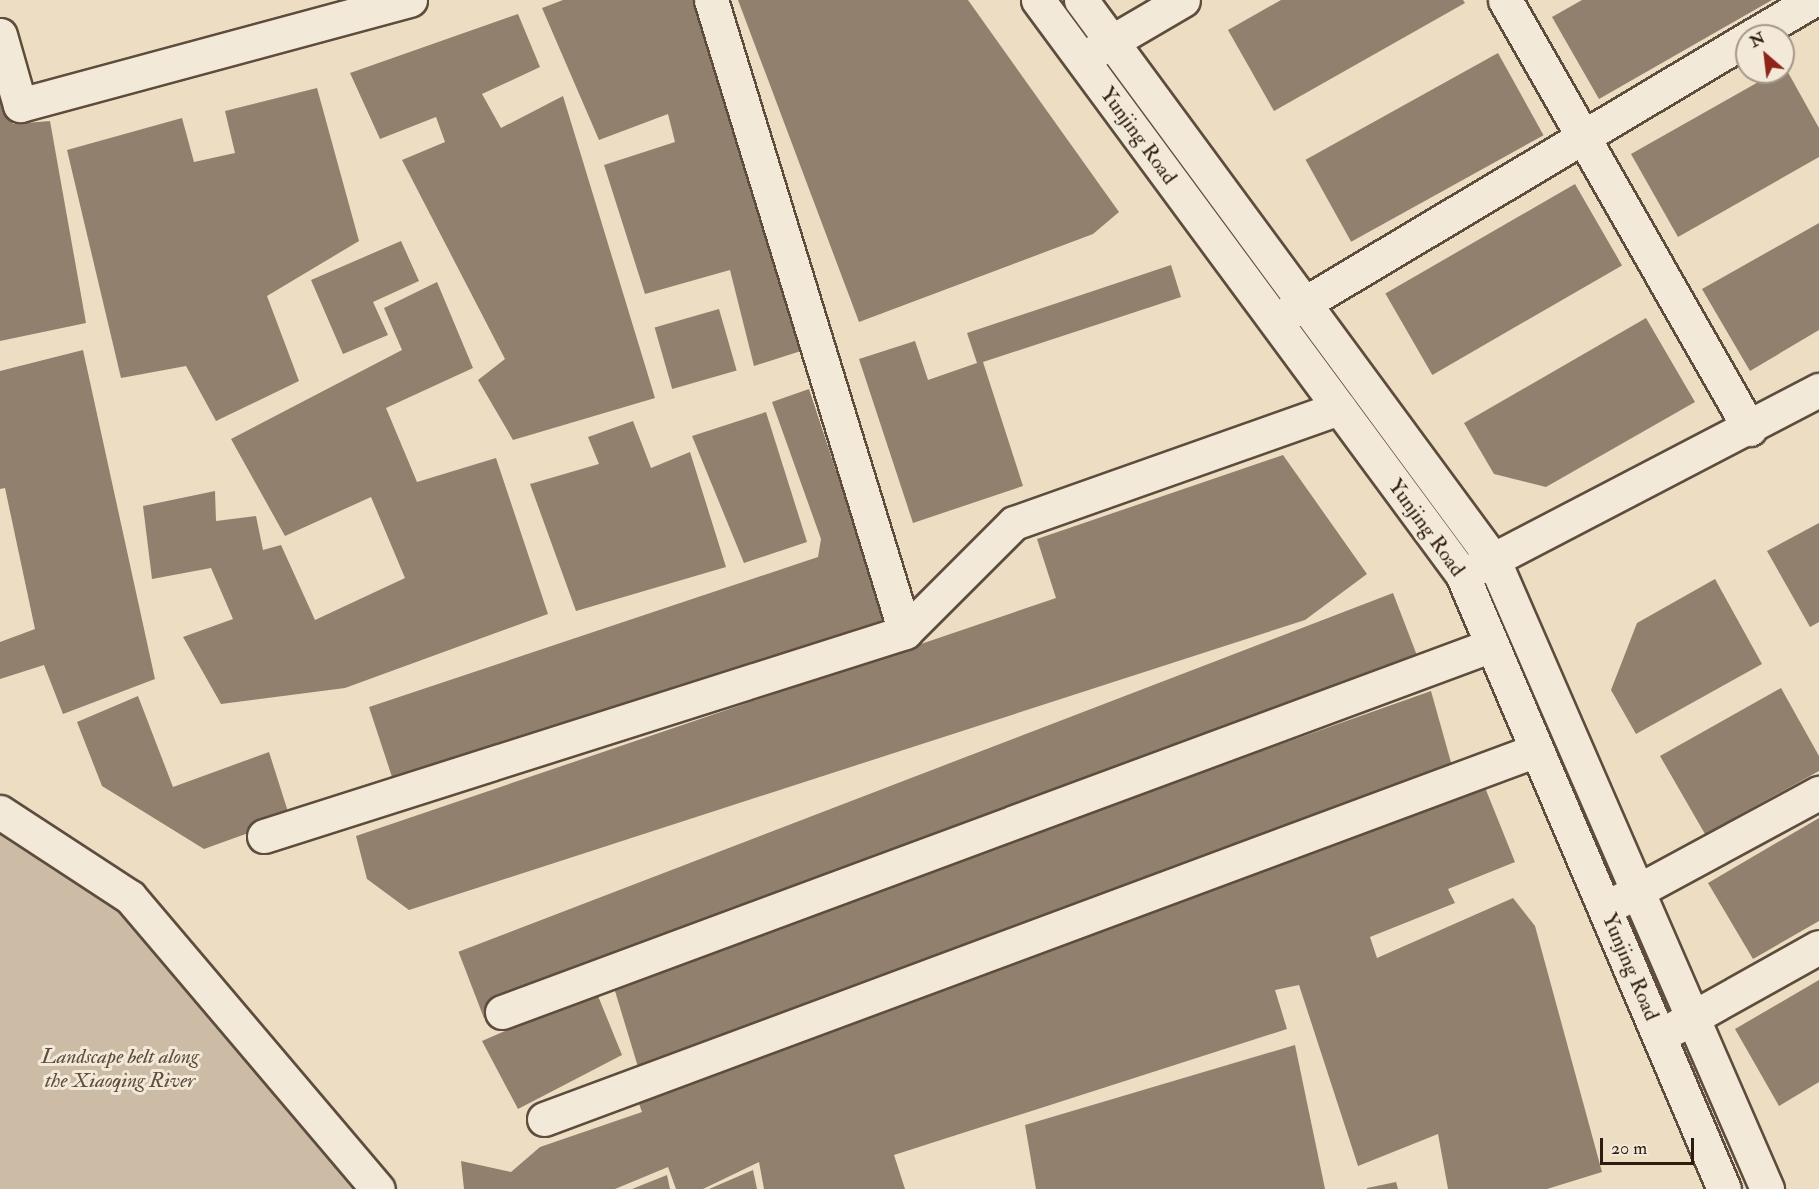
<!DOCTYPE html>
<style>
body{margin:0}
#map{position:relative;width:1819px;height:1189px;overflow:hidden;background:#edddc3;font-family:"IM FELL Double Pica",serif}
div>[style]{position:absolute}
.green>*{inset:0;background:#cdbca5}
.building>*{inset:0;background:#91806d;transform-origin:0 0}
.roads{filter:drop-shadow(2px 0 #5e4c3d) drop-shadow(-2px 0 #5e4c3d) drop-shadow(0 2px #5e4c3d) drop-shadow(0 -2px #5e4c3d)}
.minor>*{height:33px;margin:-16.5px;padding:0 16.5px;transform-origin:16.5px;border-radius:16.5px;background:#f3e9d8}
span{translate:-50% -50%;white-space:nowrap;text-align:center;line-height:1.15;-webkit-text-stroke:6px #f3e9d8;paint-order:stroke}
.street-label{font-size:21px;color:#2e1c10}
.park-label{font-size:21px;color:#5e4c3d;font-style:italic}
.north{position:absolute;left:1735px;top:24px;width:60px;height:60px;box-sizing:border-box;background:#f3e9d8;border:2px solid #a49788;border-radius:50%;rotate:332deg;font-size:16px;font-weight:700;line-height:24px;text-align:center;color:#2e1c10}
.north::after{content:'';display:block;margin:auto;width:21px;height:27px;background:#8f2418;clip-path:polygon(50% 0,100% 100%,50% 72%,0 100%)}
.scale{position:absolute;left:1600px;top:1138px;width:94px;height:27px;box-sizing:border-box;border:3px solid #2e1c10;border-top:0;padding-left:8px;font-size:18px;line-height:21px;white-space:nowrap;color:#2e1c10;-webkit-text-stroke:4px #f3e9d8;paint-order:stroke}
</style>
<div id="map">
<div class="green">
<div style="clip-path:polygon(0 802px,130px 897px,378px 1189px,0 1189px)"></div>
</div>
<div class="building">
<div style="clip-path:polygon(563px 0,695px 0,804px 350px,754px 366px,730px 270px,645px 294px,604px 165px,675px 142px,668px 114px,599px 140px,542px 8px)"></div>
<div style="clip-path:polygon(738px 0,968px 0,1119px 212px,1093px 234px,859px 322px)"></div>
<div style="clip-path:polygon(1281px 0,1463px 0,1465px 3px,1274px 111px,1228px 30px)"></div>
<div style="clip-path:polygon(1582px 0,1772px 0,1599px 99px,1552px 17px)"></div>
<div style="clip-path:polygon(518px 14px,540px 67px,482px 94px,501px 128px,563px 96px,655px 398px,513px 440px,478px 380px,505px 359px,402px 160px,445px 142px,436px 117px,380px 139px,350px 73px)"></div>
<div style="left:1498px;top:53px;width:94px;height:220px;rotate:61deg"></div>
<div style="clip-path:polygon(1785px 67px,1819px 128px,1819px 157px,1678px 237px,1631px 154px)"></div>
<div style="clip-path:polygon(0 75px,13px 124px,50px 121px,86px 323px,0 341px)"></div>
<div style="clip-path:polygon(317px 88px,359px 241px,267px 296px,299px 381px,216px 421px,186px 366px,121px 378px,67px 150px,182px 118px,194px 162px,235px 153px,225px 111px)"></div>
<div style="left:1575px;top:184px;width:94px;height:219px;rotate:60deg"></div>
<div style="clip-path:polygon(1819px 223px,1819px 330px,1750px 371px,1702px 289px)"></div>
<div style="clip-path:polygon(401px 241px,419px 281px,373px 302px,388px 335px,343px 354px,311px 280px)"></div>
<div style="clip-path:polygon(1171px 265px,1181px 297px,983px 362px,1023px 486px,913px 523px,859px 359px,915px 341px,928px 380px,977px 363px,967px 333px)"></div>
<div style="clip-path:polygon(437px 282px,473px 368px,386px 408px,417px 482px,496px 458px,548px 614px,345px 688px,221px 704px,183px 637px,233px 619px,211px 568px,152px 579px,143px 506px,215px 491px,216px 521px,256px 516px,263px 550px,281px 545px,315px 620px,405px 578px,371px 497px,285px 536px,231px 439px,402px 350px,384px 308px)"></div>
<div style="left:719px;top:309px;width:64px;height:67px;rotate:74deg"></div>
<div style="clip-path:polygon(1646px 318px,1695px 402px,1546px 487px,1494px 474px,1464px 423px)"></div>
<div style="clip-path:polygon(83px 350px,155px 679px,63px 714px,44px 665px,0 679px,0 642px,35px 629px,5px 488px,0 489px,0 371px)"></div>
<div style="clip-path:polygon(809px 389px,887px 625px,393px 780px,369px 707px,818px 557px,821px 539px,772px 402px)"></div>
<div style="clip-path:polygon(766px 412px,807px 542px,744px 563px,692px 436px)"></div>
<div style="clip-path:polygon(633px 421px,651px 468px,690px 452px,726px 567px,576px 611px,530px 484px,599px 464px,588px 437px)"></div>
<div style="clip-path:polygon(1283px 455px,1367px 574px,1305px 620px,409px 910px,367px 879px,356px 836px,1056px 598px,1037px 539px)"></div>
<div style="clip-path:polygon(1819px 523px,1819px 622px,1810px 627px,1767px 551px)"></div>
<div style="clip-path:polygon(1715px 579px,1762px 664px,1636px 734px,1611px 690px,1637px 623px)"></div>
<div style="left:1393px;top:593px;width:71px;height:1001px;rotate:69deg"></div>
<div style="clip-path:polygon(1781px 688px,1819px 756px,1819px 771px,1705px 834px,1660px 756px)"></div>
<div style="clip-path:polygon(1431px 691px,1452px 766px,638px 1067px,612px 981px)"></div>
<div style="clip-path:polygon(138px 696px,173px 787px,269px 752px,290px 818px,204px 849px,102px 786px,77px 722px)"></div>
<div style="clip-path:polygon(1484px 785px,1515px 862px,1448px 889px,1455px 903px,1370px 937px,1377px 958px,1513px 898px,1535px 926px,1602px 1172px,1547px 1189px,1448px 1189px,1438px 1134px,1358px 1166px,1299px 985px,1275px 990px,1287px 1029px,894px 1155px,905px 1189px,764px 1189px,759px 1162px,703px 1189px,676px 1189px,668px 1167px,615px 1189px,464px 1189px,461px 1161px,511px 1172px,540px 1147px,642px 1112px,637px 1098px)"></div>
<div style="clip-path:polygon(1819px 818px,1819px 921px,1753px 959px,1708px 883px)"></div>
<div style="clip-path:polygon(1819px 980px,1819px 1082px,1779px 1106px,1735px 1029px)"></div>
<div style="clip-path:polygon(596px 991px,622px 1055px,518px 1109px,482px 1041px)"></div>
<div style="clip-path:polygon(1295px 1045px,1325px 1189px,1036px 1189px,1025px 1125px)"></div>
<div style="clip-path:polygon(753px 1170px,757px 1189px,709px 1189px)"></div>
<div style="clip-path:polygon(667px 1175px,670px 1189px,632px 1189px)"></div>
<div style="clip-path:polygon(1396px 1182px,1398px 1189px,1367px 1189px,1367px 1188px)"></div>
</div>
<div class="roads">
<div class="minor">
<div style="left:711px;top:0;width:661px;rotate:72.94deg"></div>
<div style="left:905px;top:632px;width:154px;rotate:-45deg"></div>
<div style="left:1014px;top:523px;width:345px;rotate:-19.5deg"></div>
<div style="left:1038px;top:0;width:714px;rotate:53.55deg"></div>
<div style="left:1462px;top:574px;width:668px;rotate:66.93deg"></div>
<div style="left:1081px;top:0;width:697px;rotate:53.64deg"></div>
<div style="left:1494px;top:561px;width:685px;rotate:66.5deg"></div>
<div style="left:1505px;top:0;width:494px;rotate:60.3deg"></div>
<div style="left:0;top:35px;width:73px;rotate:74.1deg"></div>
<div style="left:20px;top:105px;width:404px;rotate:-15.1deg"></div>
<div style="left:1752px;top:36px;width:71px;rotate:-30.5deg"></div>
<div style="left:1094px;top:52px;width:103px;rotate:-30.3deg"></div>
<div style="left:1285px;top:315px;width:538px;rotate:-30.85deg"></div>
<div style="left:1475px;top:569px;width:388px;rotate:-27.5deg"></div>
<div style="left:0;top:812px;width:155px;rotate:33.2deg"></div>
<div style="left:130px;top:897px;width:383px;rotate:49.7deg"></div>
<div style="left:264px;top:836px;width:673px;rotate:-17.65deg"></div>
<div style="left:1617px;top:902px;width:230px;rotate:-28.4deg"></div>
<div style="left:502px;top:1012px;width:1056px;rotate:-20.34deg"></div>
<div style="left:1674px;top:1028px;width:166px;rotate:-29.2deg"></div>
<div style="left:544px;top:1119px;width:1059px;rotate:-20.39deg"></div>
</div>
</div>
<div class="street-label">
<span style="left:1138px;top:136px;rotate:54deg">Yunjing Road</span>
<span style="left:1426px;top:528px;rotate:54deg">Yunjing Road</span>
<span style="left:1630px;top:967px;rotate:67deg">Yunjing Road</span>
</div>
<div class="park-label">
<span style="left:120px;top:1069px">Landscape belt along<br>the Xiaoqing River</span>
</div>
<div class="north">N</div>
<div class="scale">20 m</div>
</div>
